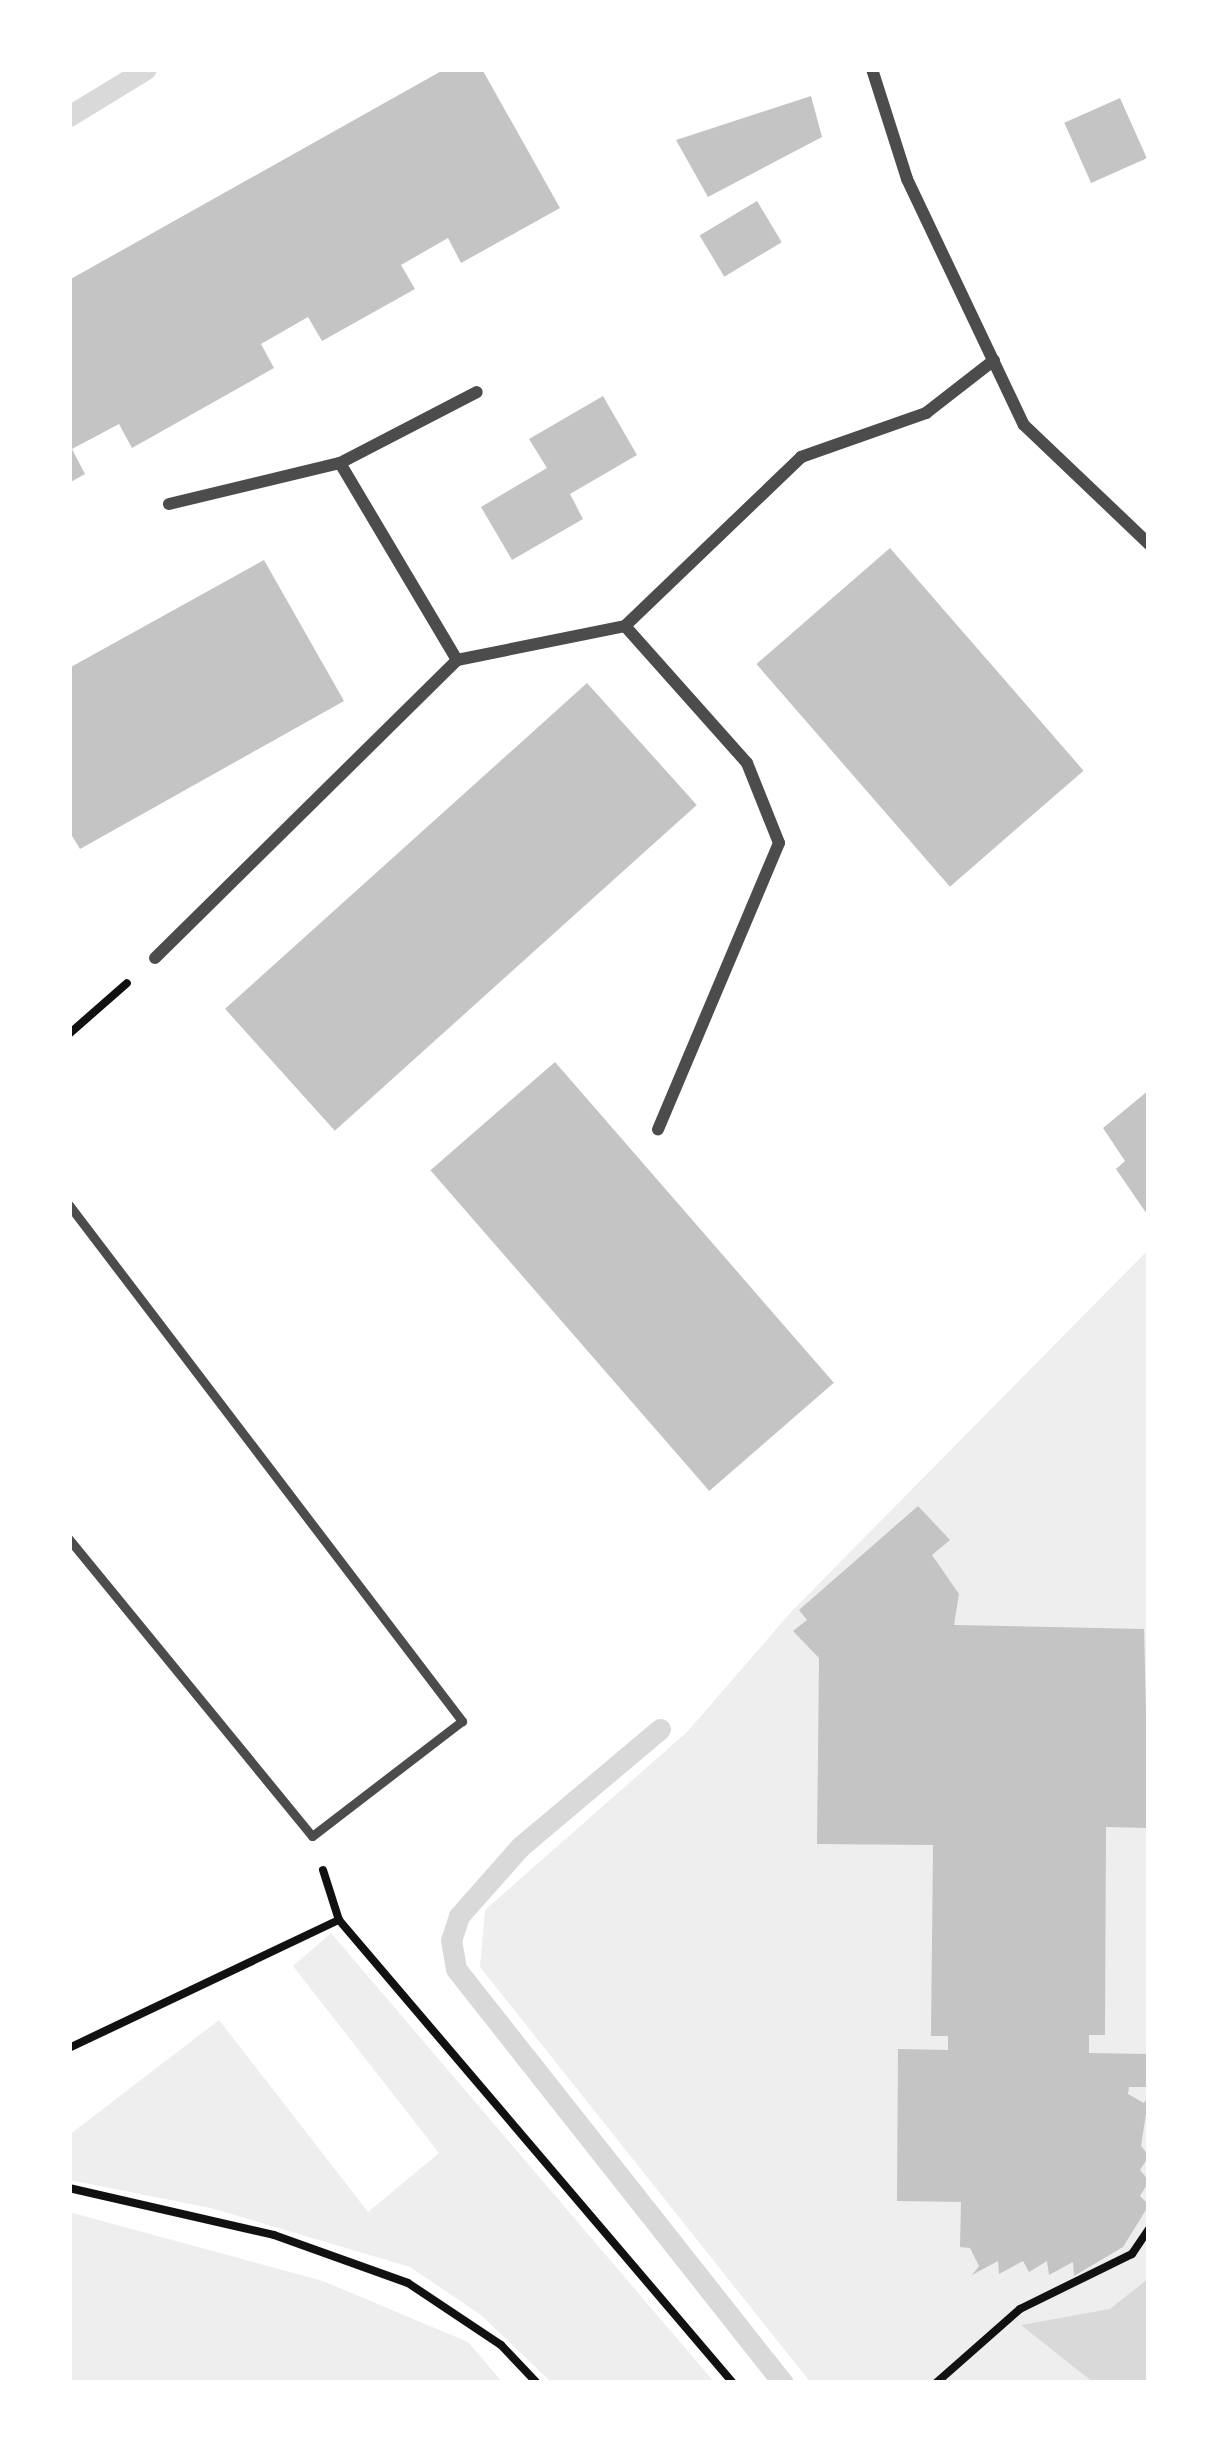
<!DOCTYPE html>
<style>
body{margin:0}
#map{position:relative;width:1218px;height:2452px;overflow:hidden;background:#fff;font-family:"PT Sans",sans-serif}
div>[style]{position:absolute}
.green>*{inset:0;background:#eee}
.water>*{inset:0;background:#d9d9d9}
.stream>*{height:21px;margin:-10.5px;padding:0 10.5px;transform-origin:10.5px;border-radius:10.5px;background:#d9d9d9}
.building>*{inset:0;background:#c4c4c4;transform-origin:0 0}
.path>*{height:8px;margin:-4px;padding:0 4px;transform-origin:4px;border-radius:4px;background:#111}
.service>*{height:9px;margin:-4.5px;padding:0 4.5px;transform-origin:4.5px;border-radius:4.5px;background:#4c4c4c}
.minor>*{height:12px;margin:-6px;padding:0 6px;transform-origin:6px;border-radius:6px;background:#4c4c4c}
span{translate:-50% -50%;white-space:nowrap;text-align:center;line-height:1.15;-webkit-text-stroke:10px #fff;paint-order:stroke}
.frame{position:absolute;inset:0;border:72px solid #fff;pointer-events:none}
</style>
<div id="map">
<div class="green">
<div style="clip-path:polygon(1149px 1249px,1149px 2383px,811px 2383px,480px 1967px,485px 1910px,687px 1732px,792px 1611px)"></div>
<div style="clip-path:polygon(331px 1933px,715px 2383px,552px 2383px,481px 2315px,410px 2267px,211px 2208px,69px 2180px,69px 2135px,219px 2020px,368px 2212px,439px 2153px,293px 1966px)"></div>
<div style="clip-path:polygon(69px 2212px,323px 2281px,468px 2342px,503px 2383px,69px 2383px)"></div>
</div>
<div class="water">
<div style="clip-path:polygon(1149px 2278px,1149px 2383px,1094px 2383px,1021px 2325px,1110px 2309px)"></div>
</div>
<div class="stream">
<div style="left:69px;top:116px;width:90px;rotate:-31.4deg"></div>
<div style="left:660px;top:1729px;width:183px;rotate:139.9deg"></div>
<div style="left:520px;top:1847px;width:92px;rotate:131.5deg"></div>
<div style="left:459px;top:1916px;width:25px;rotate:108deg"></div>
<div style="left:451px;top:1940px;width:29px;rotate:80deg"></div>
<div style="left:456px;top:1969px;width:528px;rotate:51.7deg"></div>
</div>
<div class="building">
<div style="clip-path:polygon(445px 69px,482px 69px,560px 208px,461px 263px,448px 238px,401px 265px,415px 289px,322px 341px,308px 317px,261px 344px,274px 368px,132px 448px,119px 424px,72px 449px,85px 474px,69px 483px,69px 280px)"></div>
<div style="clip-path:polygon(811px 96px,822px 137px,708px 197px,676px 140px)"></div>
<div style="left:1120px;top:98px;width:66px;height:61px;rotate:66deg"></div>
<div style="left:757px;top:201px;width:48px;height:67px;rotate:59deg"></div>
<div style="clip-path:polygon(603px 396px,637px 455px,570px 494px,583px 519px,512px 560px,481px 507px,547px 468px,529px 439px)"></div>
<div style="left:890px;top:548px;width:295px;height:177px;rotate:49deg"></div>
<div style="clip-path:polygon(264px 560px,344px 701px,80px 849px,69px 831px,69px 668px)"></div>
<div style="left:587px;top:683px;width:164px;height:487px;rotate:48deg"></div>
<div style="left:555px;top:1062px;width:425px;height:165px;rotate:49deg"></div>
<div style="clip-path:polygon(1149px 1090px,1149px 1217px,1116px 1169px,1125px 1161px,1103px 1128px)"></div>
<div style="clip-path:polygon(918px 1506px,950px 1540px,932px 1555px,959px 1594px,954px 1625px,1144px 1629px,1149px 1828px,1106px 1827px,1105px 2035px,1089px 2035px,1089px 2053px,1149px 2054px,1149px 2087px,1129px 2087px,1128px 2094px,1144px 2103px,1149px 2095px,1141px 2146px,1149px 2156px,1140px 2170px,1149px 2181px,1140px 2196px,1149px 2205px,1123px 2247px,1074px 2276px,1073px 2262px,1049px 2275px,1047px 2261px,1029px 2272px,1023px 2261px,999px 2274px,998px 2261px,972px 2275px,979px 2266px,970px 2248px,960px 2247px,961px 2202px,897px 2201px,898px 2049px,948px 2050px,948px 2036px,931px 2036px,933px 1845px,817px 1844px,819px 1658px,793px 1631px,807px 1620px,799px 1610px)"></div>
</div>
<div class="path">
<div style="left:69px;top:1034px;width:77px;rotate:-41.3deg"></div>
<div style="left:323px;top:1870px;width:52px;rotate:72.3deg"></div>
<div style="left:69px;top:2048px;width:299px;rotate:-25.4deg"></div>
<div style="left:339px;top:1920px;width:608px;rotate:49.6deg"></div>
<div style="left:69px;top:2188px;width:210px;rotate:12.9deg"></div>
<div style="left:274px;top:2235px;width:142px;rotate:19.7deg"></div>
<div style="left:408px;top:2283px;width:112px;rotate:33.7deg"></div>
<div style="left:501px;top:2345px;width:52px;rotate:46.5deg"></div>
<div style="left:936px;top:2383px;width:112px;rotate:-41.4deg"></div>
<div style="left:1020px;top:2309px;width:125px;rotate:-26.2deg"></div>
<div style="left:1132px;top:2254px;width:30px;rotate:-56deg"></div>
</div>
<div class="service">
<div style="left:69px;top:1205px;width:649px;rotate:52.71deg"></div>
<div style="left:462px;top:1721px;width:189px;rotate:142.5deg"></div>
<div style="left:312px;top:1836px;width:384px;rotate:-129.3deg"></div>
</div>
<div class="minor">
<div style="left:872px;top:69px;width:115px;rotate:72.3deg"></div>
<div style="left:907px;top:179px;width:272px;rotate:64.6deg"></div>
<div style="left:1024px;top:425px;width:173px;rotate:43.6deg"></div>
<div style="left:340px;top:463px;width:229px;rotate:59.3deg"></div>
<div style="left:169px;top:504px;width:176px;rotate:-13.5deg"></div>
<div style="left:340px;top:463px;width:154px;rotate:-27.4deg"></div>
<div style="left:625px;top:626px;width:183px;rotate:48.3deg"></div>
<div style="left:747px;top:763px;width:86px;rotate:68.2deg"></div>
<div style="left:779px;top:843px;width:311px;rotate:112.9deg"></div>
<div style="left:155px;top:958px;width:424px;rotate:-44.6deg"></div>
<div style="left:457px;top:660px;width:171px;rotate:-11.4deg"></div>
<div style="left:625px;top:626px;width:244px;rotate:-43.8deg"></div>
<div style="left:801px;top:457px;width:133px;rotate:-19.4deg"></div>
<div style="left:926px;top:413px;width:86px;rotate:-37.9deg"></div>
</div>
<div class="frame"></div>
</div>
